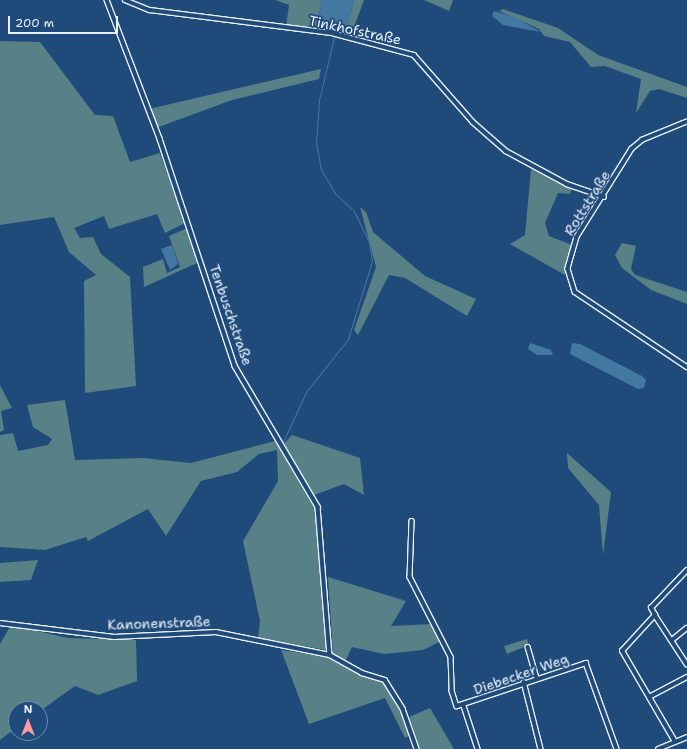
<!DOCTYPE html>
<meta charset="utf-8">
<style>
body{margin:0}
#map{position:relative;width:687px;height:749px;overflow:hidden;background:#1f4a7a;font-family:"Shantell Sans",sans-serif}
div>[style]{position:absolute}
.green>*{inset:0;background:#578087}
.water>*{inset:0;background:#4478a2}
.stream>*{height:1px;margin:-0.5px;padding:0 0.5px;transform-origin:0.5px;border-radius:0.5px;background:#4478a2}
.roads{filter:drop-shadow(1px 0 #e8f1f8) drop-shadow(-1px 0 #e8f1f8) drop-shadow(0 1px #e8f1f8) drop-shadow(0 -1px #e8f1f8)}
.minor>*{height:3.5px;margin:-1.75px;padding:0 1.75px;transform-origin:1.75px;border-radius:1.75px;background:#1f4a7a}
span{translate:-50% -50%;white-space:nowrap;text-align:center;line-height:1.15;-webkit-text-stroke:3.5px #1f4a7a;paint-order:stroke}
.street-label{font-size:14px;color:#e8f1f8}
.north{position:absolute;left:8px;top:701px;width:40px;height:40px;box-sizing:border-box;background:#1f4a7a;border:1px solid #6f8dac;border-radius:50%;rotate:0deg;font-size:11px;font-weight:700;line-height:16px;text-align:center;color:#e8f1f8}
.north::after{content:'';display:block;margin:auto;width:14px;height:18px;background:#ff9aa2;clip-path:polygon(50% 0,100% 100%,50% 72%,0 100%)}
.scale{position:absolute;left:8px;top:16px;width:110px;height:18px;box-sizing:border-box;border:2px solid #e8f1f8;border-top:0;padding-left:5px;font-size:12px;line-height:14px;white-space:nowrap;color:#e8f1f8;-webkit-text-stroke:3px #1f4a7a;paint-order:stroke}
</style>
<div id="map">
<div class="green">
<div style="clip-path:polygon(275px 0,322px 0,317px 26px,286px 26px,289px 5px)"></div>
<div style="clip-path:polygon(354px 0,364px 0,353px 30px,347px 26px)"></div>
<div style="clip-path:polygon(424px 0,453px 0,449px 11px)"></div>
<div style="clip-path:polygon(503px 9px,558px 28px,598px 55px,687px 87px,687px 98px,659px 89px,650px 91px,636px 113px,641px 79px,605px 66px,591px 67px,570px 42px,544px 36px,539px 29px,499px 11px)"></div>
<div style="clip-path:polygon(0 41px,40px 42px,95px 115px,113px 116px,130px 162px,160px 153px,185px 223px,165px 233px,157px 214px,109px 229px,104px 216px,74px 228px,80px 238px,93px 237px,101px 254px,130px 277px,136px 386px,85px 393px,84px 281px,96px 275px,69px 252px,54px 217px,0 225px)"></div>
<div style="clip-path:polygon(321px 69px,319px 79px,232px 100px,156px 128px,149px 109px)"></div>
<div style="clip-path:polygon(531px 169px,572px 188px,570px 194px,558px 193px,545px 223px,549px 236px,572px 245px,565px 275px,510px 244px,525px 235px)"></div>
<div style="clip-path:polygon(360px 207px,366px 212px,373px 232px,425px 276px,476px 299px,467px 316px,405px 278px,389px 275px,358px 335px,354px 330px,376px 267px)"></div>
<div style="clip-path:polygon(187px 228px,197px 263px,144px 287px,143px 267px,163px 259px,167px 273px,180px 267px,169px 236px)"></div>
<div style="clip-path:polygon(622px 243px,636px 246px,631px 269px,635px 275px,687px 292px,687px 304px,651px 290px,622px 268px,615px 255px)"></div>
<div style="clip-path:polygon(0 385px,12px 408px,1px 411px,4px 430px,0 432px)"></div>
<div style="clip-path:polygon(65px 400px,75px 460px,143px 458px,191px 463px,275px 441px,318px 515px,326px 650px,258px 638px,260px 621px,243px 541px,278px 481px,277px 450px,259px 454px,237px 472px,201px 481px,166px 536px,148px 509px,88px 541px,86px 537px,45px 550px,0 547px,0 435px,13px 433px,18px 451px,48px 445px,52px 439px,33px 427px,27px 405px)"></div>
<div style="clip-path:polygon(292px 435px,360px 458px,364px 495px,344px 484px,314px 495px,284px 444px)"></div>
<div style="clip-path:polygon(567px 453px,611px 492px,603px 555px,599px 505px,568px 468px)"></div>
<div style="clip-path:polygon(38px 560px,31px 580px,0 582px,0 563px)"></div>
<div style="clip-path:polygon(328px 577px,406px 601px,391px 626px,432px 624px,441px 641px,423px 650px,384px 654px,352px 647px,345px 662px,333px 654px)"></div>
<div style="clip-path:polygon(11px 625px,68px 638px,136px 640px,137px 681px,98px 695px,75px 686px,40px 711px,16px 709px,16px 728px,0 740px,0 644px)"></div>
<div style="clip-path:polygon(527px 639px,529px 645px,507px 654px,504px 646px)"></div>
<div style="clip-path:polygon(281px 650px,329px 657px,386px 683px,405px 718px,410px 735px,405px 738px,385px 698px,309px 724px)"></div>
<div style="clip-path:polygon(430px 708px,454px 749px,420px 749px,409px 717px)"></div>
</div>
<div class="water">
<div style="clip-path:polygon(322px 0,354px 0,347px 26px,318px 22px)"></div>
<div style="clip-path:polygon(494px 11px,516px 18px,541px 32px,503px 25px,492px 16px)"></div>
<div style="clip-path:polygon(172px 245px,178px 264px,170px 270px,161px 249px)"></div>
<div style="clip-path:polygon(530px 343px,551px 350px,553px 355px,537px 355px,528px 349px)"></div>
<div style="clip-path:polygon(572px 343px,580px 344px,642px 376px,646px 380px,644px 388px,638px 389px,570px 354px)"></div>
</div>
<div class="stream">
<div style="left:334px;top:32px;width:8px;rotate:-83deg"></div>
<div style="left:283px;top:442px;width:55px;rotate:-65.3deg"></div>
<div style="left:306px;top:392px;width:68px;rotate:-51.6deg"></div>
<div style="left:348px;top:339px;width:82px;rotate:-72.9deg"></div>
<div style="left:372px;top:261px;width:19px;rotate:-99deg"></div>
<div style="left:369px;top:242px;width:34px;rotate:-116deg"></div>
<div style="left:354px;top:211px;width:26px;rotate:-137deg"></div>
<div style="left:335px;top:193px;width:27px;rotate:-121deg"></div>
<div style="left:321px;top:170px;width:27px;rotate:-100deg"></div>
<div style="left:316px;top:143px;width:43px;rotate:-86deg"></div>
<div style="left:319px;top:100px;width:65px;rotate:-76.6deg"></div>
</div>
<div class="roads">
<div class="minor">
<div style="left:107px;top:0;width:149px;rotate:69.1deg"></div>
<div style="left:160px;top:139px;width:239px;rotate:71.7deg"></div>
<div style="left:235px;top:366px;width:164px;rotate:59.5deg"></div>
<div style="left:318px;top:507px;width:148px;rotate:85.4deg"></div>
<div style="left:125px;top:0;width:27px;rotate:22deg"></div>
<div style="left:150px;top:10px;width:183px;rotate:7.2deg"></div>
<div style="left:332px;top:33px;width:85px;rotate:15deg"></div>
<div style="left:414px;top:55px;width:89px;rotate:48.6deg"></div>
<div style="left:473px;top:122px;width:44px;rotate:41.3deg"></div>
<div style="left:506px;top:151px;width:69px;rotate:28.4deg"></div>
<div style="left:567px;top:184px;width:39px;rotate:19deg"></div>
<div style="left:687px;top:122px;width:48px;rotate:157.8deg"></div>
<div style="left:643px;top:140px;width:14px;rotate:141deg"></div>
<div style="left:632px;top:149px;width:104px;rotate:122deg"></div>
<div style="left:577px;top:237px;width:33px;rotate:106deg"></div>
<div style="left:568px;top:269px;width:24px;rotate:73deg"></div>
<div style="left:575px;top:292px;width:135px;rotate:33.8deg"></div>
<div style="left:412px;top:521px;width:56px;rotate:92deg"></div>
<div style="left:410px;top:577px;width:90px;rotate:62.9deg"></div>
<div style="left:451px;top:657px;width:34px;rotate:88deg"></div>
<div style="left:452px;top:691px;width:16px;rotate:72deg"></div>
<div style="left:457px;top:706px;width:136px;rotate:-18.4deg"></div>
<div style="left:586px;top:663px;width:91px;rotate:70.2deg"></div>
<div style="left:655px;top:615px;width:59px;rotate:56.9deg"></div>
<div style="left:0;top:623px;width:115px;rotate:7deg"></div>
<div style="left:114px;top:637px;width:102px;rotate:-2.8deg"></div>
<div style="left:216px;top:632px;width:116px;rotate:11.4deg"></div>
<div style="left:330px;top:655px;width:37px;rotate:29deg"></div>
<div style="left:362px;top:673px;width:24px;rotate:17deg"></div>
<div style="left:385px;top:680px;width:34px;rotate:58deg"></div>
<div style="left:403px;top:709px;width:42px;rotate:70.7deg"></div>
<div style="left:672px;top:640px;width:19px;rotate:-39deg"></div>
<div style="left:528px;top:647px;width:32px;rotate:74deg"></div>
<div style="left:524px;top:682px;width:69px;rotate:75.8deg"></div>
<div style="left:649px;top:697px;width:43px;rotate:-27.8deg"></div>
<div style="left:464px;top:706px;width:45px;rotate:72deg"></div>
<div style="left:675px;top:742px;width:105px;rotate:-120.2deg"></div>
<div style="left:622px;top:651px;width:49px;rotate:-47.5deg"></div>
<div style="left:655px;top:615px;width:8px;rotate:-120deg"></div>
<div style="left:651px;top:608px;width:52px;rotate:-46.5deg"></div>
<div style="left:658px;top:749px;width:31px;rotate:-22deg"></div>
</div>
</div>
<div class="street-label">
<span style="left:355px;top:30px;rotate:12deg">Tinkhofstraße</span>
<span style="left:587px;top:203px;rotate:-58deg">Rottstraße</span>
<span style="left:231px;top:315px;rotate:71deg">Tenbuschstraße</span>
<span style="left:159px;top:623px;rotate:-2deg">Kanonenstraße</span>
<span style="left:521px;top:674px;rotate:-19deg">Diebecker Weg</span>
</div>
<div class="north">N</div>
<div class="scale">200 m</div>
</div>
